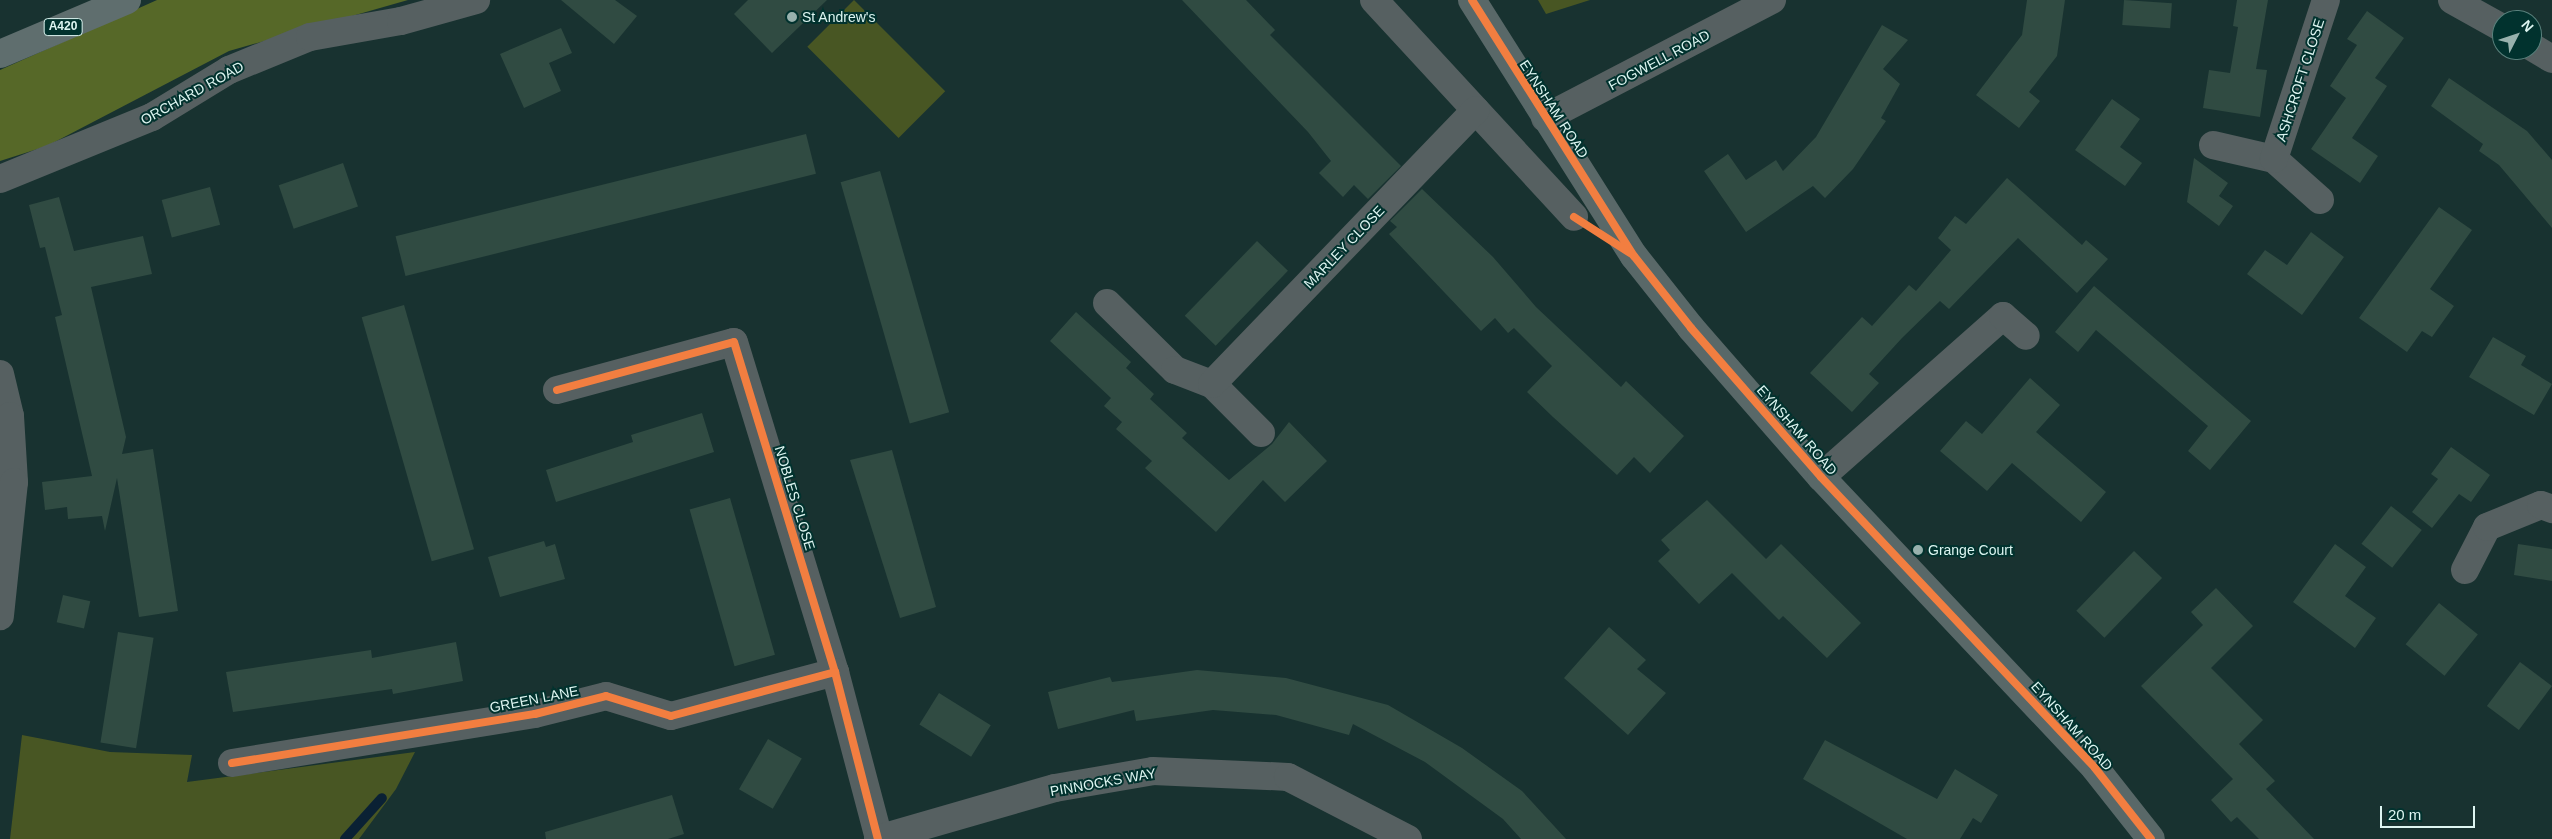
<!DOCTYPE html>
<style>
body{margin:0}
#map{position:relative;width:2552px;height:839px;overflow:hidden;background:#183230;font-family:Arial,sans-serif}
div>[style]{position:absolute}
.green>*{inset:0;background:#485623;transform-origin:0 0}
.forest>*{inset:0;background:#566828}
.stream>*{height:10px;margin:-5px;padding:0 5px;transform-origin:5px;border-radius:5px;background:#0a2134}
.building>*{inset:0;background:#304b42;transform-origin:0 0}
.minor>*{height:28px;margin:-14px;padding:0 14px;transform-origin:14px;border-radius:14px;background:#566061}
.major>*{height:28px;margin:-14px;padding:0 14px;transform-origin:14px;border-radius:14px;background:#596868}
.highway>*{height:28px;margin:-14px;padding:0 14px;transform-origin:14px;border-radius:14px;background:#5f6e6e}
.cycleway>*{height:8px;margin:-4px;padding:0 4px;transform-origin:4px;border-radius:4px;background:#f27e40}
.dots>*{width:14px;height:14px;translate:-50% -50%;box-sizing:border-box;border:2px solid #01322e;border-radius:50%}
span{translate:-50% -50%;white-space:nowrap;text-align:center;line-height:1.15;-webkit-text-stroke:4px #01322e;paint-order:stroke}
.shield-label span{padding:1px 4px;background:#01322e;border:1px solid;border-radius:4px;-webkit-text-stroke-width:0}
.shield-label{font-size:12px;color:#ddf5f1;font-weight:700}
.poi-label{font-size:14px;color:#ddf5f1}
.left{translate:0 -50%;text-align:left}
.street-label{font-size:14px;color:#ddf5f1}
.north{position:absolute;left:2492px;top:10px;width:50px;height:50px;box-sizing:border-box;background:#01322e;border:1px solid #59807c;border-radius:50%;rotate:49deg;font-size:14px;font-weight:700;line-height:20px;text-align:center;color:#ddf5f1}
.north::after{content:'';display:block;margin:auto;width:18px;height:22px;background:#98b1ad;clip-path:polygon(50% 0,100% 100%,50% 72%,0 100%)}
.scale{position:absolute;left:2380px;top:806px;width:95px;height:22px;box-sizing:border-box;border:2px solid #ddf5f1;border-top:0;padding-left:6px;font-size:15px;line-height:18px;white-space:nowrap;color:#ddf5f1;-webkit-text-stroke:4px #01322e;paint-order:stroke}
</style>
<div id="map">
<div class="green">
<div style="left:854px;top:0;width:129px;height:66px;rotate:45deg"></div>
<div style="clip-path:polygon(1538px 0,1590px 0,1546px 14px)"></div>
<div style="clip-path:polygon(22px 735px,110px 752px,192px 755px,187px 782px,415px 752px,396px 789px,359px 839px,10px 839px)"></div>
</div>
<div class="forest">
<div style="clip-path:polygon(157px 0,408px 0,229px 51px,47px 146px,0 161px,0 70px)"></div>
</div>
<div class="stream">
<div style="left:345px;top:839px;width:55px;rotate:-47.9deg"></div>
</div>
<div class="building">
<div style="clip-path:polygon(561px 0,615px 0,637px 16px,614px 44px)"></div>
<div style="clip-path:polygon(748px 0,827px 0,772px 53px,734px 14px)"></div>
<div style="clip-path:polygon(1182px 0,1246px 0,1275px 30px,1270px 35px,1401px 166px,1368px 199px,1354px 185px,1343px 197px,1319px 173px,1331px 161px,1308px 132px)"></div>
<div style="clip-path:polygon(2027px 0,2065px 0,2057px 56px,2029px 92px,2040px 101px,2019px 128px,1976px 95px,2022px 35px)"></div>
<div style="left:2124px;top:0;width:48px;height:25px;rotate:4deg"></div>
<div style="clip-path:polygon(2237px 0,2268px 0,2256px 69px,2267px 70px,2260px 117px,2203px 108px,2209px 70px,2230px 73px,2238px 27px,2233px 26px)"></div>
<div style="clip-path:polygon(2367px 11px,2404px 38px,2375px 78px,2387px 86px,2352px 138px,2378px 156px,2360px 183px,2311px 149px,2346px 98px,2330px 86px,2357px 45px,2347px 39px)"></div>
<div style="clip-path:polygon(1882px 25px,1908px 40px,1883px 69px,1900px 84px,1881px 118px,1886px 121px,1853px 169px,1825px 198px,1813px 186px,1746px 232px,1704px 171px,1728px 154px,1746px 180px,1776px 160px,1783px 171px,1816px 137px)"></div>
<div style="clip-path:polygon(561px 28px,572px 53px,549px 63px,561px 91px,524px 108px,500px 54px)"></div>
<div style="clip-path:polygon(2449px 78px,2527px 131px,2552px 160px,2552px 228px,2499px 165px,2479px 151px,2483px 144px,2431px 106px)"></div>
<div style="clip-path:polygon(2112px 99px,2140px 119px,2120px 147px,2142px 163px,2125px 186px,2075px 150px)"></div>
<div style="left:806px;top:134px;width:41px;height:423px;rotate:76deg"></div>
<div style="clip-path:polygon(2194px 158px,2228px 183px,2219px 196px,2233px 206px,2219px 226px,2187px 202px)"></div>
<div style="left:343px;top:163px;width:46px;height:68px;rotate:71deg"></div>
<div style="left:880px;top:171px;width:251px;height:41px;rotate:74deg"></div>
<div style="clip-path:polygon(2007px 178px,2082px 245px,2086px 240px,2108px 259px,2077px 293px,2018px 238px,1949px 309px,1940px 301px,1902px 338px,1869px 374px,1879px 383px,1852px 412px,1810px 373px,1862px 317px,1872px 326px,1909px 285px,1916px 291px,1951px 250px,1938px 238px,1955px 216px,1966px 224px)"></div>
<div style="left:210px;top:187px;width:39px;height:50px;rotate:75deg"></div>
<div style="clip-path:polygon(1422px 189px,1493px 257px,1536px 307px,1621px 387px,1626px 381px,1684px 436px,1650px 473px,1634px 457px,1617px 475px,1553px 417px,1527px 392px,1552px 366px,1514px 328px,1508px 333px,1495px 318px,1481px 331px,1389px 234px,1397px 227px,1390px 221px)"></div>
<div style="clip-path:polygon(59px 197px,74px 251px,143px 236px,152px 274px,91px 287px,126px 437px,122px 454px,153px 449px,178px 611px,139px 617px,117px 478px,105px 531px,102px 516px,68px 519px,67px 507px,45px 510px,42px 482px,92px 476px,55px 317px,62px 315px,45px 247px,40px 248px,29px 205px)"></div>
<div style="clip-path:polygon(2439px 207px,2472px 230px,2430px 289px,2454px 306px,2432px 337px,2422px 331px,2407px 352px,2359px 318px)"></div>
<div style="clip-path:polygon(2311px 232px,2344px 257px,2302px 315px,2247px 274px,2265px 250px,2287px 265px)"></div>
<div style="left:1257px;top:241px;width:43px;height:104px;rotate:44deg"></div>
<div style="clip-path:polygon(2094px 286px,2251px 421px,2210px 470px,2188px 451px,2208px 426px,2096px 330px,2078px 352px,2055px 332px)"></div>
<div style="left:404px;top:305px;width:254px;height:44px;rotate:74deg"></div>
<div style="clip-path:polygon(1076px 312px,1131px 362px,1126px 368px,1154px 394px,1150px 399px,1187px 433px,1182px 438px,1229px 480px,1272px 444px,1289px 422px,1327px 461px,1285px 502px,1263px 480px,1216px 532px,1145px 468px,1152px 461px,1116px 429px,1122px 422px,1104px 406px,1111px 398px,1050px 341px)"></div>
<div style="clip-path:polygon(2493px 337px,2526px 356px,2521px 365px,2552px 384px,2534px 415px,2469px 377px)"></div>
<div style="clip-path:polygon(2030px 378px,2060px 405px,2036px 432px,2106px 492px,2081px 522px,2012px 463px,1987px 491px,1940px 451px,1966px 421px,1982px 434px)"></div>
<div style="clip-path:polygon(702px 413px,714px 452px,556px 502px,546px 470px,633px 442px,631px 435px)"></div>
<div style="clip-path:polygon(2451px 447px,2490px 475px,2471px 502px,2459px 494px,2432px 528px,2412px 512px,2438px 479px,2431px 474px)"></div>
<div style="clip-path:polygon(892px 450px,936px 607px,900px 618px,850px 460px)"></div>
<div style="left:730px;top:498px;width:163px;height:42px;rotate:74deg"></div>
<div style="clip-path:polygon(1707px 500px,1766px 559px,1781px 544px,1861px 623px,1827px 658px,1783px 616px,1779px 620px,1732px 573px,1699px 604px,1658px 561px,1670px 550px,1661px 540px)"></div>
<div style="left:2391px;top:506px;width:39px;height:48px;rotate:38deg"></div>
<div style="clip-path:polygon(544px 541px,546px 547px,555px 544px,565px 579px,500px 597px,488px 557px)"></div>
<div style="clip-path:polygon(2335px 544px,2366px 567px,2345px 596px,2376px 618px,2355px 648px,2293px 602px)"></div>
<div style="clip-path:polygon(2518px 544px,2552px 549px,2552px 581px,2514px 575px)"></div>
<div style="left:2134px;top:551px;width:39px;height:83px;rotate:44deg"></div>
<div style="clip-path:polygon(2216px 588px,2253px 626px,2211px 668px,2263px 720px,2239px 744px,2275px 781px,2266px 789px,2314px 839px,2259px 839px,2237px 817px,2231px 822px,2211px 800px,2233px 779px,2141px 686px,2203px 625px,2191px 612px)"></div>
<div style="left:63px;top:595px;width:28px;height:28px;rotate:13deg"></div>
<div style="left:2439px;top:603px;width:50px;height:53px;rotate:39deg"></div>
<div style="clip-path:polygon(1609px 627px,1646px 660px,1637px 669px,1666px 693px,1628px 735px,1564px 678px)"></div>
<div style="left:118px;top:632px;width:36px;height:112px;rotate:9deg"></div>
<div style="clip-path:polygon(456px 642px,463px 681px,393px 694px,392px 689px,233px 712px,226px 672px,371px 650px,372px 658px)"></div>
<div style="left:2520px;top:662px;width:40px;height:55px;rotate:37deg"></div>
<div style="clip-path:polygon(1197px 670px,1286px 678px,1388px 705px,1462px 748px,1522px 791px,1566px 839px,1521px 839px,1503px 819px,1425px 762px,1353px 724px,1349px 735px,1276px 715px,1213px 710px,1136px 721px,1134px 710px,1058px 729px,1048px 692px,1110px 677px,1112px 682px)"></div>
<div style="left:939px;top:693px;width:61px;height:37px;rotate:32deg"></div>
<div style="left:768px;top:739px;width:39px;height:58px;rotate:30deg"></div>
<div style="clip-path:polygon(1825px 740px,1937px 799px,1955px 769px,1998px 795px,1981px 823px,1973px 818px,1960px 839px,1907px 839px,1803px 779px)"></div>
<div style="clip-path:polygon(672px 795px,684px 834px,668px 839px,546px 839px,545px 832px)"></div>
</div>
<div class="minor">
<div style="left:1374px;top:0;width:295px;rotate:47.3deg"></div>
<div style="left:2452px;top:0;width:57px;rotate:29.2deg"></div>
<div style="left:2532px;top:47px;width:23px;rotate:31deg"></div>
<div style="left:1545px;top:118px;width:256px;rotate:-27.5deg"></div>
<div style="left:2213px;top:145px;width:63px;rotate:12.9deg"></div>
<div style="left:0;top:179px;width:164px;rotate:-22.2deg"></div>
<div style="left:152px;top:117px;width:90px;rotate:-31.4deg"></div>
<div style="left:229px;top:70px;width:87px;rotate:-22.2deg"></div>
<div style="left:310px;top:37px;width:92px;rotate:-10deg"></div>
<div style="left:401px;top:21px;width:78px;rotate:-15.6deg"></div>
<div style="left:2320px;top:200px;width:62px;rotate:-138.3deg"></div>
<div style="left:2274px;top:159px;width:167px;rotate:-71.9deg"></div>
<div style="left:1107px;top:303px;width:95px;rotate:44.6deg"></div>
<div style="left:1175px;top:370px;width:40px;rotate:21deg"></div>
<div style="left:0;top:374px;width:43px;rotate:76.6deg"></div>
<div style="left:10px;top:416px;width:66px;rotate:86.5deg"></div>
<div style="left:14px;top:482px;width:135px;rotate:96deg"></div>
<div style="left:557px;top:390px;width:183px;rotate:-15.2deg"></div>
<div style="left:734px;top:342px;width:345px;rotate:73deg"></div>
<div style="left:835px;top:672px;width:173px;rotate:75.2deg"></div>
<div style="left:1261px;top:433px;width:69px;rotate:-135deg"></div>
<div style="left:1212px;top:384px;width:380px;rotate:-46.1deg"></div>
<div style="left:1821px;top:477px;width:243px;rotate:-41.5deg"></div>
<div style="left:2003px;top:316px;width:30px;rotate:41deg"></div>
<div style="left:2465px;top:570px;width:48px;rotate:-62.9deg"></div>
<div style="left:2487px;top:527px;width:58px;rotate:-22.2deg"></div>
<div style="left:2541px;top:505px;width:12px;rotate:20deg"></div>
<div style="left:232px;top:763px;width:307px;rotate:-9.2deg"></div>
<div style="left:535px;top:714px;width:73px;rotate:-14.2deg"></div>
<div style="left:606px;top:696px;width:68px;rotate:17.1deg"></div>
<div style="left:671px;top:716px;width:170px;rotate:-15deg"></div>
<div style="left:878px;top:839px;width:184px;rotate:-16.1deg"></div>
<div style="left:1055px;top:788px;width:99px;rotate:-9.8deg"></div>
<div style="left:1153px;top:771px;width:135px;rotate:2.5deg"></div>
<div style="left:1288px;top:777px;width:135px;rotate:27.3deg"></div>
</div>
<div class="major">
<div style="left:1472px;top:0;width:303px;rotate:57.7deg"></div>
<div style="left:1634px;top:256px;width:92px;rotate:51.6deg"></div>
<div style="left:1691px;top:328px;width:198px;rotate:48.9deg"></div>
<div style="left:1821px;top:477px;width:400px;rotate:46.7deg"></div>
<div style="left:2095px;top:768px;width:90px;rotate:51.7deg"></div>
</div>
<div class="highway">
<div style="left:0;top:54px;width:138px;rotate:-23deg"></div>
</div>
<div class="cycleway">
<div style="left:1472px;top:0;width:303px;rotate:57.7deg"></div>
<div style="left:1634px;top:256px;width:92px;rotate:51.6deg"></div>
<div style="left:1691px;top:328px;width:198px;rotate:48.9deg"></div>
<div style="left:1821px;top:477px;width:400px;rotate:46.7deg"></div>
<div style="left:2095px;top:768px;width:90px;rotate:51.7deg"></div>
<div style="left:1574px;top:217px;width:67px;rotate:32.7deg"></div>
<div style="left:557px;top:390px;width:183px;rotate:-15.2deg"></div>
<div style="left:734px;top:342px;width:345px;rotate:73deg"></div>
<div style="left:835px;top:672px;width:172px;rotate:75.6deg"></div>
<div style="left:232px;top:763px;width:307px;rotate:-9.2deg"></div>
<div style="left:535px;top:714px;width:73px;rotate:-14.2deg"></div>
<div style="left:606px;top:696px;width:68px;rotate:17.1deg"></div>
<div style="left:671px;top:716px;width:170px;rotate:-15deg"></div>
</div>
<div class="dots">
<div style="left:792px;top:17px;background:#98b1ad"></div>
<div style="left:1918px;top:550px;background:#98b1ad"></div>
</div>
<div class="shield-label">
<span style="left:63px;top:27px">A420</span>
</div>
<div class="poi-label">
<span class="left" style="left:802px;top:17px">St Andrew's</span>
<span class="left" style="left:1928px;top:550px">Grange Court</span>
</div>
<div class="street-label">
<span style="left:1659px;top:60px;rotate:-28deg">FOGWELL ROAD</span>
<span style="left:2300px;top:80px;rotate:-72deg">ASHCROFT CLOSE</span>
<span style="left:192px;top:93px;rotate:-29deg">ORCHARD ROAD</span>
<span style="left:1554px;top:109px;rotate:57deg">EYNSHAM ROAD</span>
<span style="left:1344px;top:247px;rotate:-46deg">MARLEY CLOSE</span>
<span style="left:1797px;top:430px;rotate:49deg">EYNSHAM ROAD</span>
<span style="left:795px;top:498px;rotate:73deg">NOBLES CLOSE</span>
<span style="left:534px;top:699px;rotate:-11deg">GREEN LANE</span>
<span style="left:2072px;top:726px;rotate:48deg">EYNSHAM ROAD</span>
<span style="left:1103px;top:782px;rotate:-10deg">PINNOCKS WAY</span>
</div>
<div class="north">N</div>
<div class="scale">20 m</div>
</div>
